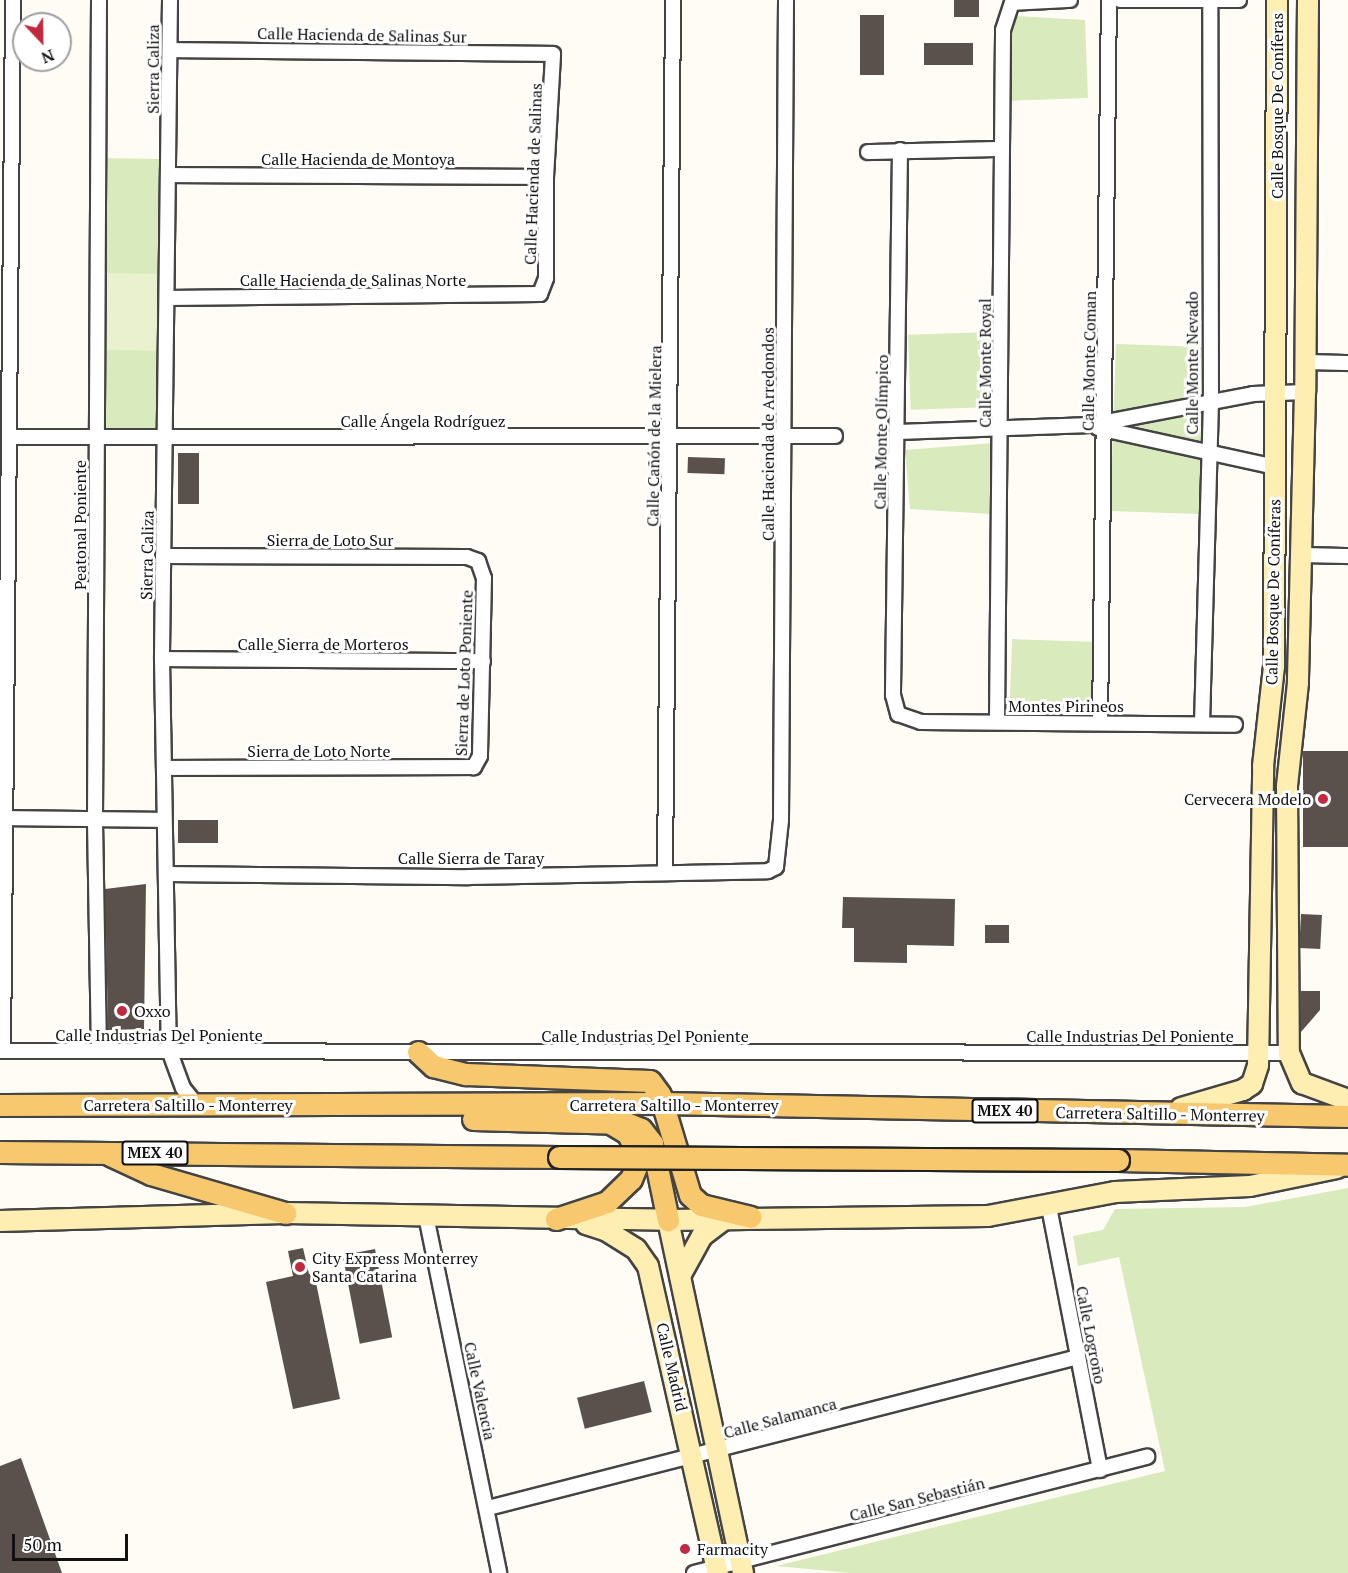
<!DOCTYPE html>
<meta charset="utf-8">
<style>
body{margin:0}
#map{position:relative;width:1348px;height:1573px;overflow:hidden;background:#fffcf5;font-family:"PT Serif",serif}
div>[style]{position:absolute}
.green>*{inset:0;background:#d9eabd;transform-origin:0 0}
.pitch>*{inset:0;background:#e9f1cf;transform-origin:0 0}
.building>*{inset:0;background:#5a514d;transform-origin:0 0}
.roads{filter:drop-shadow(2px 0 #444) drop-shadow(-2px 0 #444) drop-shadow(0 2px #444) drop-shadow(0 -2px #444)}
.street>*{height:14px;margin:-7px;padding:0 7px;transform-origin:7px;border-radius:7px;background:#fff}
.secondary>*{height:20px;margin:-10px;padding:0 10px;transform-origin:10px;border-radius:10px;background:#feeeb1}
.primary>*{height:21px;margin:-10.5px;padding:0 10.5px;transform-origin:10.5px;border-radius:10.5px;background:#f7c86d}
.bridges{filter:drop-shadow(2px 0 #222) drop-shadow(-2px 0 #222) drop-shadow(0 2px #222) drop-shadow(0 -2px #222)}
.primary-bridge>*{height:21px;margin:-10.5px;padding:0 10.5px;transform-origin:10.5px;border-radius:10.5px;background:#f7c86d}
.dots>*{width:16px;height:16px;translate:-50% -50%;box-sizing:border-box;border:3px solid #fff;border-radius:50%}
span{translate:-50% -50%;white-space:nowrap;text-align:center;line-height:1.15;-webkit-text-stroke:6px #fff;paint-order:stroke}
.shield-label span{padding:2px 4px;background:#fff;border:2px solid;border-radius:4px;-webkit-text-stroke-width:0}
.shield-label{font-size:15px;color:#111;font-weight:700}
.street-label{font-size:16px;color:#111}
.poi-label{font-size:16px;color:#111}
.right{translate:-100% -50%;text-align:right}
.left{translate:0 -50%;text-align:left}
.north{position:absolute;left:12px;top:12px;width:60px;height:60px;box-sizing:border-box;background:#fff;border:2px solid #a0a0a0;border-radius:50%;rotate:158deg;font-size:16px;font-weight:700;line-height:24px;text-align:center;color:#111}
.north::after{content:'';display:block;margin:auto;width:21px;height:27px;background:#c2283e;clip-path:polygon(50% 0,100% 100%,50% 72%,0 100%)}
.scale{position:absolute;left:12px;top:1534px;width:116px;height:27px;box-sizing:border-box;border:3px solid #111;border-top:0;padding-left:8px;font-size:18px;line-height:21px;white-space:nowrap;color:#111;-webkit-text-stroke:4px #fff;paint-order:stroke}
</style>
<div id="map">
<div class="green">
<div style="clip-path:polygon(1014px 16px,1085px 20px,1088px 98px,1005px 101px,1005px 23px)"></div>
<div style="left:99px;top:158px;width:73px;height:284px;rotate:1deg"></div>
<div style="left:990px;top:332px;width:75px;height:82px;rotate:88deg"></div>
<div style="left:1116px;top:344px;width:89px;height:167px;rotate:2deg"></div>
<div style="clip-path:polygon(993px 443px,991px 514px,910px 509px,905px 450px)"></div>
<div style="left:1096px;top:642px;width:68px;height:84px;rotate:92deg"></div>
<div style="clip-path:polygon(1348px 1188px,1348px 1573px,851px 1573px,776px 1566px,1165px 1471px,1119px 1257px,1078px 1266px,1073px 1236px,1103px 1230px,1115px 1209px,1245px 1207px)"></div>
</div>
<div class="pitch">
<div style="left:107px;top:273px;width:62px;height:77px;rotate:1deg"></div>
</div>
<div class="building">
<div style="left:954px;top:0;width:25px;height:17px"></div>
<div style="left:860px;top:15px;width:24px;height:60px"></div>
<div style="left:973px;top:43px;width:22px;height:49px;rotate:90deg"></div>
<div style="left:178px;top:453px;width:21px;height:51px"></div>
<div style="left:688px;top:457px;width:37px;height:16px;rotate:2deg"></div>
<div style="left:1303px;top:751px;width:45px;height:96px"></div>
<div style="left:218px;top:820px;width:23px;height:40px;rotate:90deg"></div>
<div style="clip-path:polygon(146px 884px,144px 1029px,108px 1030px,105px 889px)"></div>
<div style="clip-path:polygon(843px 897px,955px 899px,954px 946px,907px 945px,907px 963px,854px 962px,854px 928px,842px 928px)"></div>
<div style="left:1301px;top:914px;width:21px;height:34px;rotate:3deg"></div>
<div style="left:985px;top:925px;width:24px;height:18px"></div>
<div style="clip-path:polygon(1301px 991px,1320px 991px,1320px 1010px,1301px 1032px)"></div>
<div style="clip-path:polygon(303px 1248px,309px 1274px,314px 1273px,340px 1399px,293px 1409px,266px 1282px,293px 1276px,288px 1251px)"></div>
<div style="left:375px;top:1249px;width:90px;height:33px;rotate:79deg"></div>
<div style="left:644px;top:1381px;width:32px;height:69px;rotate:76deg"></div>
<div style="clip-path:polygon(21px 1458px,62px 1573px,0 1573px,0 1466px)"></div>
</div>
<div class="roads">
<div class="street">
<div style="left:170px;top:0;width:659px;rotate:90.7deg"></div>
<div style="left:162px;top:659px;width:391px;rotate:89deg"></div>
<div style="left:169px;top:1050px;width:40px;rotate:69.8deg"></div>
<div style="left:183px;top:1088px;width:21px;rotate:51deg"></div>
<div style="left:1120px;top:0;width:119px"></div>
<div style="left:900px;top:150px;width:545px;rotate:90.74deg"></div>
<div style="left:893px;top:695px;width:20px;rotate:75deg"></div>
<div style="left:898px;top:714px;width:24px;rotate:19deg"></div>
<div style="left:921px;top:722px;width:314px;rotate:0.5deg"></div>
<div style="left:868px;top:152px;width:132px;rotate:-1.3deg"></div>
<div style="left:169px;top:175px;width:377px;rotate:0.3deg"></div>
<div style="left:167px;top:298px;width:373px;rotate:-0.6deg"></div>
<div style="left:540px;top:294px;width:17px;rotate:-69deg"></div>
<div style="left:546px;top:278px;width:101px;rotate:-90deg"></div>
<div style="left:546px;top:177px;width:123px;rotate:-86.7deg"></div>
<div style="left:553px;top:54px;width:383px;rotate:-179.4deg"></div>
<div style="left:1305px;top:362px;width:43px;rotate:1.3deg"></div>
<div style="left:1098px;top:428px;width:181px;rotate:12.4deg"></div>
<div style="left:898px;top:432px;width:193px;rotate:-2.1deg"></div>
<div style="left:1091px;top:425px;width:165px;rotate:-10.8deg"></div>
<div style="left:1253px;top:394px;width:52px;rotate:-2.2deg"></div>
<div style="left:11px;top:437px;width:824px;rotate:-0.07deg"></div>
<div style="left:1300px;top:555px;width:48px;rotate:1.2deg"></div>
<div style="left:163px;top:556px;width:304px;rotate:0.2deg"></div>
<div style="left:467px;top:557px;width:12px;rotate:20deg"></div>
<div style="left:478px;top:561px;width:18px;rotate:71deg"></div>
<div style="left:484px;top:578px;width:178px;rotate:91.3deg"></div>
<div style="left:480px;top:756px;width:13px;rotate:119deg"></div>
<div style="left:474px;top:767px;width:309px;rotate:179.8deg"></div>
<div style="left:162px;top:659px;width:321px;rotate:0.4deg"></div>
<div style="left:997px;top:722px;width:692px;rotate:-89.5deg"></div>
<div style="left:1003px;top:30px;width:28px;rotate:-72deg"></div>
<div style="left:1012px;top:3px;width:58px;rotate:-3deg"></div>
<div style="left:1100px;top:723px;width:723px;rotate:-89.29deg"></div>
<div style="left:1202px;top:724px;width:320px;rotate:-88.4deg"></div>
<div style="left:1211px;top:404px;width:402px;rotate:-90.1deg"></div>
<div style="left:0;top:818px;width:164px;rotate:0.7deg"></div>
<div style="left:665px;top:872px;width:872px;rotate:-89.47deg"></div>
<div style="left:166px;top:874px;width:303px;rotate:0.6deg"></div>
<div style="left:469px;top:877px;width:299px;rotate:-1.1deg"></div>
<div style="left:768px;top:871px;width:9px;rotate:-27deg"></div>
<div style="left:776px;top:867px;width:47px;rotate:-83.9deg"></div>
<div style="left:781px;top:820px;width:820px;rotate:-89.65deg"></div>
<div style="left:0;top:1051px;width:1289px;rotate:0.09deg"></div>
<div style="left:3px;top:1051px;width:1051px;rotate:-89.45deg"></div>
<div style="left:99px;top:1051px;width:231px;rotate:-91deg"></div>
<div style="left:95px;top:820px;width:820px;rotate:-89.72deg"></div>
<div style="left:1049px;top:1207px;width:268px;rotate:79deg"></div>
<div style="left:426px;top:1216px;width:364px;rotate:78.4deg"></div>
<div style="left:488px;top:1508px;width:609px;rotate:-14.36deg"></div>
<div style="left:694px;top:1573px;width:468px;rotate:-14.4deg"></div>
</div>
<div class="secondary">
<div style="left:1308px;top:0;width:392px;rotate:90.4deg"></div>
<div style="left:1305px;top:392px;width:291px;rotate:91.4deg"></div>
<div style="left:1298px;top:683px;width:104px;rotate:96.1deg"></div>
<div style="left:1287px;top:786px;width:267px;rotate:89.6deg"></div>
<div style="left:1289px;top:1053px;width:33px;rotate:67deg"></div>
<div style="left:1302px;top:1083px;width:49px;rotate:20.3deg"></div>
<div style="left:1181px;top:1108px;width:65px;rotate:-16.2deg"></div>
<div style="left:1243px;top:1090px;width:11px;rotate:-34deg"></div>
<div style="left:1252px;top:1084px;width:20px;rotate:-72deg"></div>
<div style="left:1258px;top:1065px;width:299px;rotate:-89deg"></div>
<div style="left:1263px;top:766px;width:100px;rotate:-83.7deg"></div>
<div style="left:1274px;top:667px;width:667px;rotate:-89.74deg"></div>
<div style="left:668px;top:1220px;width:361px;rotate:78deg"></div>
<div style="left:0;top:1221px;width:285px;rotate:-1.6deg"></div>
<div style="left:285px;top:1213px;width:383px;rotate:1deg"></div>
<div style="left:668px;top:1220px;width:320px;rotate:-0.7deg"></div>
<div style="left:988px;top:1216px;width:129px;rotate:-10.7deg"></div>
<div style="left:1115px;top:1192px;width:135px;rotate:-2.5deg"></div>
<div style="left:1250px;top:1186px;width:89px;rotate:-11.7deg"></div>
<div style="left:586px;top:1224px;width:22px;rotate:18deg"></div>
<div style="left:607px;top:1231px;width:34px;rotate:32deg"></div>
<div style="left:636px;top:1249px;width:21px;rotate:55deg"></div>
<div style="left:648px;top:1266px;width:315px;rotate:77.2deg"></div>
<div style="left:680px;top:1276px;width:46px;rotate:-61.2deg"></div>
<div style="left:702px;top:1236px;width:31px;rotate:-37deg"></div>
</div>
<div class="primary">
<div style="left:418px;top:1052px;width:21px;rotate:43deg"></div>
<div style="left:433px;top:1066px;width:34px;rotate:14deg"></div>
<div style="left:466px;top:1074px;width:184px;rotate:2.2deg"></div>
<div style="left:650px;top:1081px;width:17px;rotate:54deg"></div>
<div style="left:660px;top:1095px;width:104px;rotate:73.3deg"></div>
<div style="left:690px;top:1195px;width:15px;rotate:42deg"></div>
<div style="left:701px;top:1205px;width:51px;rotate:13.5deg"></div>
<div style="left:0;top:1105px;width:662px;rotate:-0.17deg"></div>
<div style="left:662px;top:1103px;width:686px;rotate:1.09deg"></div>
<div style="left:473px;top:1119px;width:153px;rotate:1.5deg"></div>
<div style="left:626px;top:1123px;width:16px;rotate:22deg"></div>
<div style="left:641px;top:1129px;width:18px;rotate:52deg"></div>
<div style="left:652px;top:1143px;width:79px;rotate:78.3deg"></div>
<div style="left:0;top:1152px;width:559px;rotate:0.51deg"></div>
<div style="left:110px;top:1155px;width:45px;rotate:24.9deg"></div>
<div style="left:151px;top:1174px;width:140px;rotate:16.2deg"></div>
<div style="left:1118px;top:1160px;width:230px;rotate:1.2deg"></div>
<div style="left:556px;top:1219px;width:54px;rotate:-18.4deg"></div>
<div style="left:607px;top:1202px;width:33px;rotate:-44deg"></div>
<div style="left:631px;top:1179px;width:16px;rotate:-68deg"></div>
<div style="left:637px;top:1164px;width:15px;rotate:-94deg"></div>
<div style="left:636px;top:1149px;width:18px;rotate:-119deg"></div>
<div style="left:627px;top:1133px;width:17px;rotate:-149deg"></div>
</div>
</div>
<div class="bridges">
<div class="primary-bridge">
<div style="left:559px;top:1157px;width:559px;rotate:0.31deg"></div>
</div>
</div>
<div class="dots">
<div style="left:1323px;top:799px;background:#c2283e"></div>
<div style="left:122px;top:1011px;background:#c2283e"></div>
<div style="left:300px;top:1267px;background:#c2283e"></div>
<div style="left:685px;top:1549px;background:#c2283e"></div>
</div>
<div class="shield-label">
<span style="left:1005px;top:1111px">MEX 40</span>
<span style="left:155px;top:1153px">MEX 40</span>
</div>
<div class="street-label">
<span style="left:362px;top:35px;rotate:1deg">Calle Hacienda de Salinas Sur</span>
<span style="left:153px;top:69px;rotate:-90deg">Sierra Caliza</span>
<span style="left:1277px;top:106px;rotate:-90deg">Calle Bosque De Coníferas</span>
<span style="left:358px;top:159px">Calle Hacienda de Montoya</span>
<span style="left:533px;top:174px;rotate:-88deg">Calle Hacienda de Salinas</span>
<span style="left:353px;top:280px">Calle Hacienda de Salinas Norte</span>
<span style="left:1089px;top:361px;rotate:-89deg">Calle Monte Coman</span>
<span style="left:985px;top:363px;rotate:-90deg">Calle Monte Royal</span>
<span style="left:1192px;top:363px;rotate:-90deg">Calle Monte Nevado</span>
<span style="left:423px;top:421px">Calle Ángela Rodríguez</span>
<span style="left:881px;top:432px;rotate:-89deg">Calle Monte Olímpico</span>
<span style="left:768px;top:434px;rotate:-90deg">Calle Hacienda de Arredondos</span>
<span style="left:654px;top:436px;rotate:-89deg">Calle Cañón de la Mielera</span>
<span style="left:80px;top:525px;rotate:-90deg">Peatonal Poniente</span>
<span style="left:330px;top:540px">Sierra de Loto Sur</span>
<span style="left:147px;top:555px;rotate:-89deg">Sierra Caliza</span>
<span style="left:1273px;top:592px;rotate:-89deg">Calle Bosque De Coníferas</span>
<span style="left:323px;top:644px">Calle Sierra de Morteros</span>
<span style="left:464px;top:673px;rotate:-88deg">Sierra de Loto Poniente</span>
<span style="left:1066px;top:706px">Montes Pirineos</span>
<span style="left:319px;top:751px">Sierra de Loto Norte</span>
<span style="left:471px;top:858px">Calle Sierra de Taray</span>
<span style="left:159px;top:1035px">Calle Industrias Del Poniente</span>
<span style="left:645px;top:1036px">Calle Industrias Del Poniente</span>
<span style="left:1130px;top:1036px">Calle Industrias Del Poniente</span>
<span style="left:188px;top:1105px">Carretera Saltillo - Monterrey</span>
<span style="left:674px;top:1105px">Carretera Saltillo - Monterrey</span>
<span style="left:1160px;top:1114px;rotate:1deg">Carretera Saltillo - Monterrey</span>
<span style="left:1091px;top:1335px;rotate:79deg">Calle Logroño</span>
<span style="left:672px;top:1367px;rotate:77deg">Calle Madrid</span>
<span style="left:480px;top:1391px;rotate:78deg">Calle Valencia</span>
<span style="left:780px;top:1418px;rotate:-15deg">Calle Salamanca</span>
<span style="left:917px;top:1499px;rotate:-14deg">Calle San Sebastián</span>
</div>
<div class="poi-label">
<span class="right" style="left:1311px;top:799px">Cervecera Modelo</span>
<span class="left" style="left:134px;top:1011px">Oxxo</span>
<span class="left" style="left:312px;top:1267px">City Express Monterrey<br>Santa Catarina</span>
<span class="left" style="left:697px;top:1549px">Farmacity</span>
</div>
<div class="north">N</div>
<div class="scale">50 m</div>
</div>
